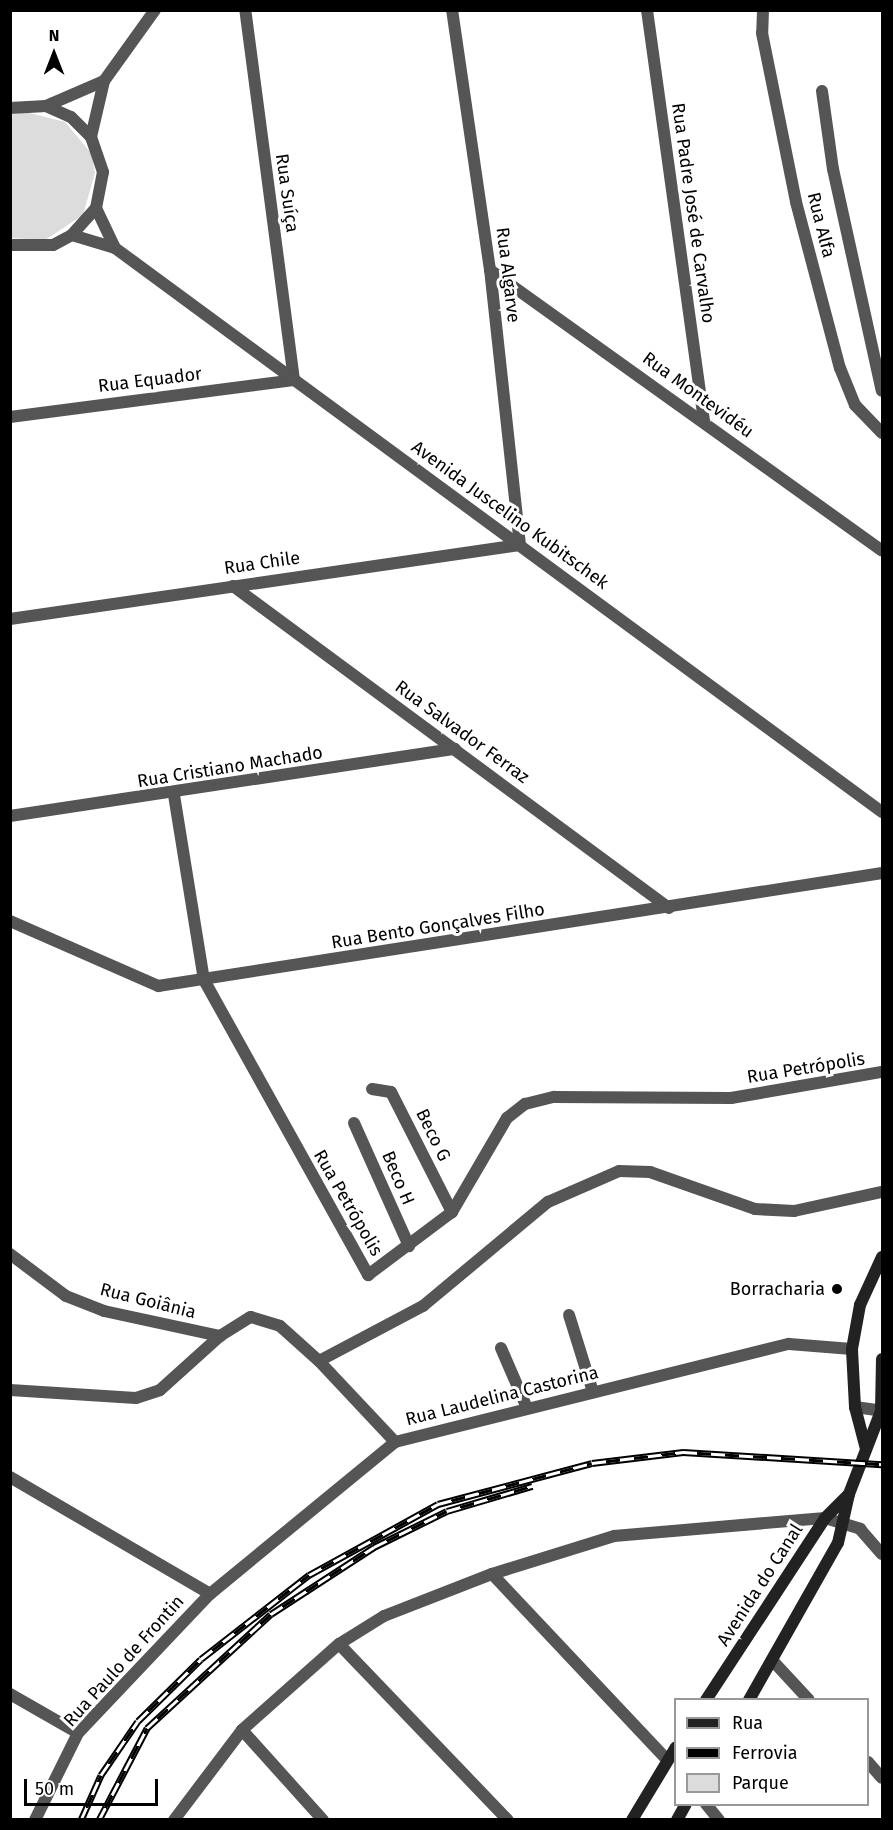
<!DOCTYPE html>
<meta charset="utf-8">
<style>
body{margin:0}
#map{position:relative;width:893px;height:1830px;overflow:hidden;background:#fff;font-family:"Fira Sans",sans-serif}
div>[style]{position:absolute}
.green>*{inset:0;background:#dcdcdc}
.minor>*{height:12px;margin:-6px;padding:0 6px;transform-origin:6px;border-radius:6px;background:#555}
.tertiary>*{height:12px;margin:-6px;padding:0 6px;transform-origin:6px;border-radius:6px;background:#555}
.secondary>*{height:12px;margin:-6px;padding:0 6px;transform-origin:6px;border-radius:6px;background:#222}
.rail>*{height:7px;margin-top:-3.5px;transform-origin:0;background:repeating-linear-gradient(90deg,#fff 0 14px,#000 0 28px);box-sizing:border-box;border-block:2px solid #000}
.dots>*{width:16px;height:16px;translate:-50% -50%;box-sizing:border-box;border:3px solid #fff;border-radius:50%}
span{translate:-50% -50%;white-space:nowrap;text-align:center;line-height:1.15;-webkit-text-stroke:6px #fff;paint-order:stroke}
.street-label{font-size:18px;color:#000}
.poi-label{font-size:18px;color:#000}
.right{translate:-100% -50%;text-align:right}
.frame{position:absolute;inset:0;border:12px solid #000;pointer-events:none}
.legend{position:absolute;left:674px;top:1698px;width:195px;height:108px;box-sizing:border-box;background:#fff;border:2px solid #999;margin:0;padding:8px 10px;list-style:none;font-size:18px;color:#000}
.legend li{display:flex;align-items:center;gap:12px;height:30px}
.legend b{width:30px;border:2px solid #999}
.north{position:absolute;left:24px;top:24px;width:60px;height:60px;-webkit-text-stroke:4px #fff;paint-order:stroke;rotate:0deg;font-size:16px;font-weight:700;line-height:24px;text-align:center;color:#000}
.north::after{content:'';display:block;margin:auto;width:21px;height:27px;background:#000;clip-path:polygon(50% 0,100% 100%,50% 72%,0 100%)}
.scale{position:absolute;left:24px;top:1779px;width:134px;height:27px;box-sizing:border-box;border:3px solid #000;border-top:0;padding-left:8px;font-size:18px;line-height:21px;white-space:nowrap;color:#000;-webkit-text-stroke:4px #fff;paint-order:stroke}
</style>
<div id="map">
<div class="green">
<div style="clip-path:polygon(26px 112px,65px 122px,91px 153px,95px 173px,83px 215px,45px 240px,11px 238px,10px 115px)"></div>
</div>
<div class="minor">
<div style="left:647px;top:10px;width:414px;rotate:82.1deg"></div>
<div style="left:763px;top:10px;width:23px;rotate:92deg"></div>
<div style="left:762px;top:33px;width:172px;rotate:78.6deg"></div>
<div style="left:796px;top:202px;width:172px;rotate:75.2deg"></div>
<div style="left:840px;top:368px;width:40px;rotate:68deg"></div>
<div style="left:855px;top:405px;width:39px;rotate:46deg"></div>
<div style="left:822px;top:91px;width:79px;rotate:82deg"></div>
<div style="left:833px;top:169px;width:227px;rotate:77.6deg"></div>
<div style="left:490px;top:270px;width:482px;rotate:35.6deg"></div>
<div style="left:10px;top:417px;width:286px;rotate:-7.4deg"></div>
<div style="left:294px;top:380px;width:373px;rotate:-97.5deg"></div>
<div style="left:233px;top:586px;width:542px;rotate:36.45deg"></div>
<div style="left:10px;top:619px;width:515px;rotate:-8.26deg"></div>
<div style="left:520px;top:545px;width:277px;rotate:-96.2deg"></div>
<div style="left:490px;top:270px;width:263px;rotate:-98.3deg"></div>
<div style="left:174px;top:795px;width:187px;rotate:80.8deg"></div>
<div style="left:204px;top:980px;width:338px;rotate:60.9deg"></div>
<div style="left:368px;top:1275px;width:105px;rotate:-36.9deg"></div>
<div style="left:452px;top:1212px;width:109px;rotate:-59.7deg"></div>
<div style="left:507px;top:1118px;width:23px;rotate:-38deg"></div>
<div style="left:525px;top:1104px;width:30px;rotate:-14deg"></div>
<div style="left:554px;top:1097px;width:177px;rotate:0.3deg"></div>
<div style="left:731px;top:1098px;width:153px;rotate:-9.8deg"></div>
<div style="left:10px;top:816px;width:450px;rotate:-8.6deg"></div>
<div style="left:10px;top:921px;width:162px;rotate:23.7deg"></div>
<div style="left:158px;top:986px;width:733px;rotate:-8.87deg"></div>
<div style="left:372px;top:1089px;width:19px;rotate:9deg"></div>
<div style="left:391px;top:1092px;width:135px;rotate:63.1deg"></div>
<div style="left:354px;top:1123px;width:135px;rotate:65.9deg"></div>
<div style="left:10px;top:1254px;width:70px;rotate:36.9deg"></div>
<div style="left:66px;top:1296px;width:41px;rotate:21.5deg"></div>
<div style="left:104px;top:1311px;width:119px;rotate:12.2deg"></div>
<div style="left:569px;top:1315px;width:81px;rotate:72.7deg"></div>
<div style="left:501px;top:1348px;width:65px;rotate:66.6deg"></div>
<div style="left:319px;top:1361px;width:111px;rotate:46.8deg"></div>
<div style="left:10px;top:1390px;width:126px;rotate:3.6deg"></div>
<div style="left:136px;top:1398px;width:25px;rotate:-18deg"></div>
<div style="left:160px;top:1390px;width:81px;rotate:-42deg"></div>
<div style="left:220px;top:1336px;width:36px;rotate:-32deg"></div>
<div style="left:251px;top:1317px;width:30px;rotate:17deg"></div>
<div style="left:280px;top:1326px;width:52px;rotate:41.9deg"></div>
<div style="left:319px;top:1361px;width:118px;rotate:-27.9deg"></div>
<div style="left:423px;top:1306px;width:163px;rotate:-39.8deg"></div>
<div style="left:548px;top:1202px;width:77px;rotate:-23.6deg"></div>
<div style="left:619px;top:1171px;width:31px;rotate:2deg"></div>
<div style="left:650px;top:1172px;width:111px;rotate:19.4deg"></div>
<div style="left:755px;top:1209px;width:39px;rotate:3deg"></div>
<div style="left:794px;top:1211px;width:90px;rotate:-12.2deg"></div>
<div style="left:855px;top:1407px;width:27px;rotate:8deg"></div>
<div style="left:10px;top:1477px;width:232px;rotate:30.3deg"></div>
<div style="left:492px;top:1574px;width:255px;rotate:46.7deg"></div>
<div style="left:339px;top:1644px;width:244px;rotate:46.2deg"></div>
<div style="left:772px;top:1660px;width:54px;rotate:47.2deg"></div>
<div style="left:10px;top:1694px;width:78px;rotate:29.8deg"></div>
<div style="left:242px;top:1730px;width:121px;rotate:48deg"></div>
<div style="left:868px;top:1762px;width:21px;rotate:49deg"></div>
<div style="left:706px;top:1804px;width:21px;rotate:51deg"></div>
<div style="left:35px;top:1820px;width:97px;rotate:-63.7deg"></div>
<div style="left:78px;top:1733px;width:192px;rotate:-46.5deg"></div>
<div style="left:210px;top:1594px;width:239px;rotate:-39.4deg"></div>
<div style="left:395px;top:1442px;width:406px;rotate:-14deg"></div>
<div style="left:789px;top:1344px;width:63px;rotate:4.5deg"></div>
<div style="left:174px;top:1820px;width:113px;rotate:-52.9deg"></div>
<div style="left:242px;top:1730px;width:130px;rotate:-41.6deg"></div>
<div style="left:339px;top:1644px;width:53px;rotate:-31.9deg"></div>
<div style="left:384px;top:1616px;width:116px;rotate:-21.3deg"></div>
<div style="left:492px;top:1574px;width:128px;rotate:-17.3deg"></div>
<div style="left:614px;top:1536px;width:212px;rotate:-4.9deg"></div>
<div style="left:825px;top:1518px;width:37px;rotate:17deg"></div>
<div style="left:860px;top:1529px;width:33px;rotate:49deg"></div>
</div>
<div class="tertiary">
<div style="left:46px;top:106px;width:63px;rotate:-23.3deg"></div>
<div style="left:10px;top:108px;width:36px;rotate:-3deg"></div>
<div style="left:46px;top:106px;width:27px;rotate:24deg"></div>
<div style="left:71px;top:117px;width:28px;rotate:45deg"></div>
<div style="left:91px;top:137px;width:37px;rotate:71deg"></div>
<div style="left:103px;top:172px;width:37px;rotate:101deg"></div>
<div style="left:96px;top:208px;width:36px;rotate:132deg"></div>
<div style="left:72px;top:235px;width:21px;rotate:152deg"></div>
<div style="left:53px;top:245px;width:43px;rotate:180deg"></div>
<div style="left:91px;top:137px;width:57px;rotate:-76.9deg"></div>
<div style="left:104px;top:81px;width:87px;rotate:-54.3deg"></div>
<div style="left:96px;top:208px;width:44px;rotate:64.6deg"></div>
<div style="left:72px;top:235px;width:45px;rotate:16.8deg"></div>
<div style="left:115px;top:248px;width:952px;rotate:36.33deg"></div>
</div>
<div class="secondary">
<div style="left:866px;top:1449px;width:43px;rotate:-104.7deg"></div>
<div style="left:855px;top:1407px;width:58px;rotate:-93deg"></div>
<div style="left:852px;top:1349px;width:45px;rotate:-79.7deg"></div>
<div style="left:860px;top:1305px;width:53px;rotate:-65.4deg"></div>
<div style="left:706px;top:1700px;width:217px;rotate:-56.8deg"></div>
<div style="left:825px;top:1518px;width:34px;rotate:-45deg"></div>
<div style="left:749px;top:1700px;width:180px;rotate:-60.5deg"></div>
<div style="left:838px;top:1543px;width:50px;rotate:-77.3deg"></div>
<div style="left:849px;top:1494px;width:89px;rotate:-68.9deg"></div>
<div style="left:881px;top:1411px;width:52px;rotate:-88.9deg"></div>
<div style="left:632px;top:1820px;width:85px;rotate:-58.9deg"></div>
<div style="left:677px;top:1820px;width:18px;rotate:-61deg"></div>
</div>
<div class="rail">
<div style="left:81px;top:1820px;width:49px;rotate:-66deg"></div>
<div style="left:101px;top:1775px;width:65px;rotate:-55.6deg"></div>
<div style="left:138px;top:1721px;width:88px;rotate:-44.5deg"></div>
<div style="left:201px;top:1659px;width:137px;rotate:-37.9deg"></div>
<div style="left:309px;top:1575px;width:147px;rotate:-28.8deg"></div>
<div style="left:438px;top:1504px;width:159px;rotate:-14.9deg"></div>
<div style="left:592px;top:1463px;width:92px;rotate:-6.9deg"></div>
<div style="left:683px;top:1452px;width:199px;rotate:3.5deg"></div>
<div style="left:99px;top:1820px;width:104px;rotate:-62.4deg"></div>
<div style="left:147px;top:1728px;width:168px;rotate:-42.6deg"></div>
<div style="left:271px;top:1614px;width:123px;rotate:-33deg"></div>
<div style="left:374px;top:1547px;width:81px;rotate:-26.3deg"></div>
<div style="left:447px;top:1511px;width:89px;rotate:-16.4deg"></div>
</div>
<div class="dots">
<div style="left:837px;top:1289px;background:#000"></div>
</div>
<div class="street-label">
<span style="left:287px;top:193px;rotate:82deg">Rua Suíça</span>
<span style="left:693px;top:213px;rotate:82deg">Rua Padre José de Carvalho</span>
<span style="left:821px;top:225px;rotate:76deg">Rua Alfa</span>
<span style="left:508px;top:275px;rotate:83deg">Rua Algarve</span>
<span style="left:150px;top:380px;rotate:-7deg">Rua Equador</span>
<span style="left:698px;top:395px;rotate:36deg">Rua Montevidéu</span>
<span style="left:510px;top:515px;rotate:36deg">Avenida Juscelino Kubitschek</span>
<span style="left:262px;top:563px;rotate:-8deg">Rua Chile</span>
<span style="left:462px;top:732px;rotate:36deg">Rua Salvador Ferraz</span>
<span style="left:230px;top:767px;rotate:-9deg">Rua Cristiano Machado</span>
<span style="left:438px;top:926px;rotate:-9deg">Rua Bento Gonçalves Filho</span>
<span style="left:806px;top:1068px;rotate:-9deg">Rua Petrópolis</span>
<span style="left:433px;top:1135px;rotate:64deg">Beco G</span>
<span style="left:398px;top:1178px;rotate:67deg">Beco H</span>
<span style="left:348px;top:1203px;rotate:60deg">Rua Petrópolis</span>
<span style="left:148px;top:1301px;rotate:14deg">Rua Goiânia</span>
<span style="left:502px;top:1396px;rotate:-14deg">Rua Laudelina Castorina</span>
<span style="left:760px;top:1585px;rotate:-57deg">Avenida do Canal</span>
<span style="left:124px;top:1661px;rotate:-48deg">Rua Paulo de Frontin</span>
</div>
<div class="poi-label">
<span class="right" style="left:825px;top:1289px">Borracharia</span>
</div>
<div class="frame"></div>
<ul class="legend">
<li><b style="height:8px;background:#222"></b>Rua</li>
<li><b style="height:8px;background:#000"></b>Ferrovia</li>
<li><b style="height:16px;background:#dcdcdc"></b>Parque</li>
</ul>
<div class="north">N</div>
<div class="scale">50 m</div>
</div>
